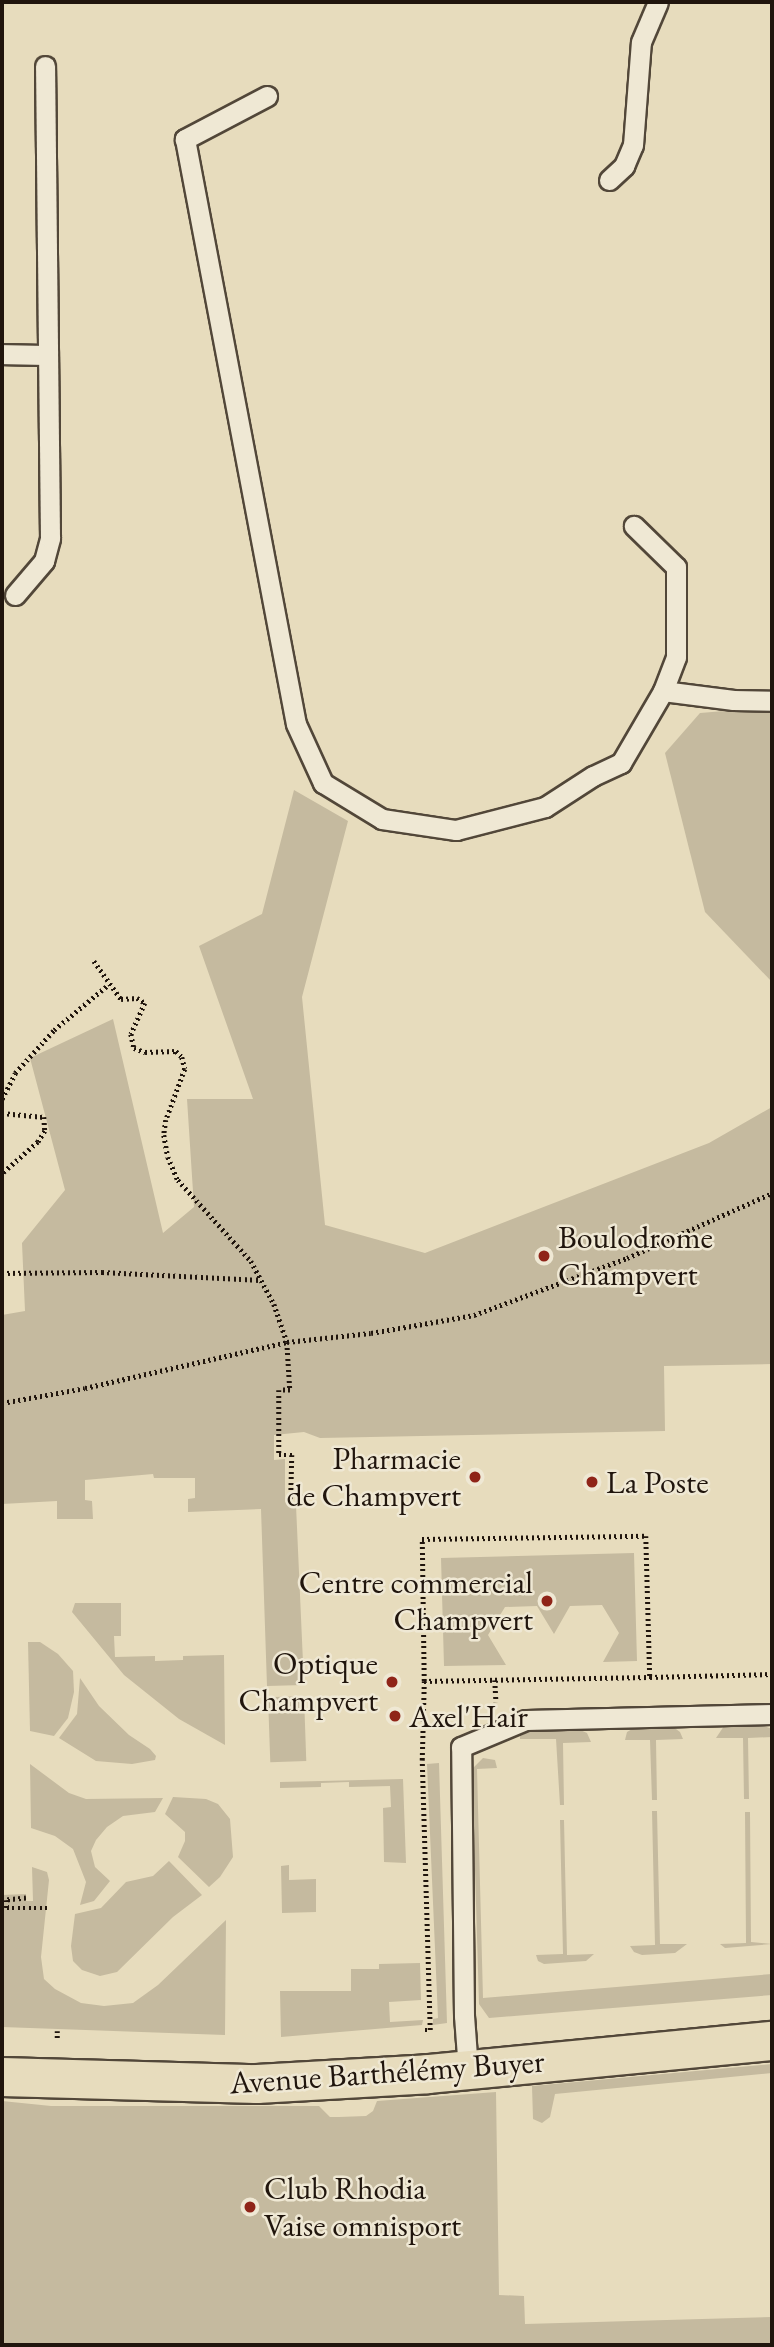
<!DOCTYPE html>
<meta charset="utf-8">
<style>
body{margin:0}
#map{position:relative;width:774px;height:2347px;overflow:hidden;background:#e7dcbd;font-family:"EB Garamond",serif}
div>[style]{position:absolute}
.green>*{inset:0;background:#c5ba9f;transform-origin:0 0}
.path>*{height:4.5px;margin-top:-2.25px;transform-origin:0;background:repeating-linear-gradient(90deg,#20150d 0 2px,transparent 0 5.5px)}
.roads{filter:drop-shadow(2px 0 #524739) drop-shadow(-2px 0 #524739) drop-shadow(0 2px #524739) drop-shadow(0 -2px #524739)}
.service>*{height:19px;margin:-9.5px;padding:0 9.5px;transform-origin:9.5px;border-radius:9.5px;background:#efe8d4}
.primary>*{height:38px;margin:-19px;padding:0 19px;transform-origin:19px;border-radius:19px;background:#e7dcbd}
.dots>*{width:19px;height:19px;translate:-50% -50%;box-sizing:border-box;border:4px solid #efe8d4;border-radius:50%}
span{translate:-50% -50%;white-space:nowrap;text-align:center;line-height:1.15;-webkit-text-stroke:5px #efe8d4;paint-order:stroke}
.poi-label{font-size:32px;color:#20150d}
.left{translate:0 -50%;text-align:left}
.right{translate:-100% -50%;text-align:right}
.street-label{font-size:32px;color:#20150d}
.frame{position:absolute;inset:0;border:4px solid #20150d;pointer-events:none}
</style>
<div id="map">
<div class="green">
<div style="clip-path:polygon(772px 707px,772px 982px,705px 912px,665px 753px,700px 713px)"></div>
<div style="clip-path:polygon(294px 790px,348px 821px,302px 997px,325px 1225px,425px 1253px,709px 1143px,772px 1107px,772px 1364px,664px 1366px,665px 1431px,320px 1438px,304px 1432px,274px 1435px,274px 1460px,285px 1459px,285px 1502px,296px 1505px,304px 1685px,267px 1686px,261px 1509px,188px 1512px,188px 1499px,195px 1498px,195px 1478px,154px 1478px,153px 1474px,85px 1480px,85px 1500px,92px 1501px,93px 1519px,57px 1519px,57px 1501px,2px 1504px,2px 1315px,25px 1311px,22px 1243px,65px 1190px,30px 1058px,113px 1019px,163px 1233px,194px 1207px,187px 1099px,253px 1099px,199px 946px,262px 914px)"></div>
<div style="clip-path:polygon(634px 1553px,637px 1661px,603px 1662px,619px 1633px,602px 1605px,570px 1606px,554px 1634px,537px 1606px,505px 1607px,488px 1635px,506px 1665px,444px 1666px,441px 1558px)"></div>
<div style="clip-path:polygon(75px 1603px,121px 1603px,121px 1636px,114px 1636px,115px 1657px,155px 1656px,155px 1661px,183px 1660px,183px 1656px,224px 1655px,225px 1745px,179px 1719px,124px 1675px,72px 1612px)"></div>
<div style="clip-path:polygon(28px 1642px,40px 1642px,58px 1654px,73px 1671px,74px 1692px,68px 1718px,54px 1736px,30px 1731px)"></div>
<div style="clip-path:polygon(80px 1678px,99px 1706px,129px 1735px,150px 1749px,156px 1756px,155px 1760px,132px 1764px,96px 1761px,59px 1738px,77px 1714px)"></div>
<div style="left:304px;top:1696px;width:65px;height:36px;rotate:88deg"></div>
<div style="clip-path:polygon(672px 1726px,680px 1732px,683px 1739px,656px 1740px,657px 1800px,652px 1800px,650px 1740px,625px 1740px,627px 1732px,634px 1728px)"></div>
<div style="clip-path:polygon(724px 1726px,764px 1726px,772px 1729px,772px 1737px,748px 1738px,749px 1799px,744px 1799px,743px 1738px,716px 1738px)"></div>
<div style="clip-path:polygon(578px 1729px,587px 1733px,591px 1742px,563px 1743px,564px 1805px,560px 1805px,556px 1739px,520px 1739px,520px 1736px,533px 1730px)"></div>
<div style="clip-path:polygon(483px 1758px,495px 1760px,497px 1768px,477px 1769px,483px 1998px,772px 1974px,772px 1995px,489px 2018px,479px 2004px,472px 1769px)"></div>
<div style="clip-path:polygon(439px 1763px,447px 2023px,433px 2025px,433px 2019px,438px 2018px,427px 1764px)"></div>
<div style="clip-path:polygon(30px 1764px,69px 1793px,86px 1799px,163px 1798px,155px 1812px,123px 1816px,107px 1827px,96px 1840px,91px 1851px,95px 1867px,110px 1881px,94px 1901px,80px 1905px,86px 1882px,73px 1849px,55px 1836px,31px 1828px)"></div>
<div style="clip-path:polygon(403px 1779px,406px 1863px,384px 1862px,383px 1808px,391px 1807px,390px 1786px,349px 1787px,349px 1782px,321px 1783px,321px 1787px,280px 1788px,280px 1782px)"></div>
<div style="clip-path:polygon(173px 1797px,206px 1799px,218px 1804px,230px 1819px,233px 1857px,220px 1877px,209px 1887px,178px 1857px,185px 1841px,185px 1832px,165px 1814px)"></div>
<div style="clip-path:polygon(652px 1811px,657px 1811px,660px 1944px,687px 1944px,675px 1953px,642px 1955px,634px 1952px,630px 1946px,655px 1945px)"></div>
<div style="clip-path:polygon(745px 1812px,750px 1812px,751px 1942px,772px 1944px,725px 1948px,720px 1944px,746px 1943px)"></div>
<div style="clip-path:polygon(560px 1820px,564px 1820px,567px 1955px,594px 1954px,586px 1961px,544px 1964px,538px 1961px,536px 1955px,563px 1954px)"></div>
<div style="clip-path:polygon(169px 1861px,202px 1895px,173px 1917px,117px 1972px,100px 1976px,82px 1970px,73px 1961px,71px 1946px,75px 1914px,101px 1908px,126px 1882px,153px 1876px)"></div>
<div style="clip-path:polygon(289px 1865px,289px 1880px,316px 1879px,316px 1912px,282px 1913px,281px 1866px)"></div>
<div style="clip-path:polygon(32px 1867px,47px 1872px,49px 1880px,41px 1957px,44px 1979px,55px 1989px,81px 2003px,104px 2006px,133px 2003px,158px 1985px,226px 1920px,225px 2035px,2px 2027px,2px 1895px,26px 1894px,26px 1901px,33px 1901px)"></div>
<div style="clip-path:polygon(420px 1963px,421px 2000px,389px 2002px,390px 2022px,423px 2020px,422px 2025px,281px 2037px,280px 1991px,351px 1991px,351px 1969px,379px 1969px,379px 1964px)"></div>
<div style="clip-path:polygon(772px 2064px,772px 2073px,555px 2094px,550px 2117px,542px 2123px,533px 2119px,532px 2086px)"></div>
<div style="clip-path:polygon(496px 2092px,499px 2295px,524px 2296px,525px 2324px,772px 2317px,772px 2345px,2px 2345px,2px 2101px,51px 2106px,319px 2106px,330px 2117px,339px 2117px,366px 2116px,373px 2111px,377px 2101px)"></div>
</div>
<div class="path">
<div style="left:94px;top:961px;width:47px;rotate:54.6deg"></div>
<div style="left:121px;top:999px;width:16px;rotate:-4deg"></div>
<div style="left:137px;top:998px;width:9px;rotate:32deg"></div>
<div style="left:145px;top:1003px;width:34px;rotate:114deg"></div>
<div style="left:131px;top:1034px;width:14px;rotate:78deg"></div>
<div style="left:134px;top:1048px;width:12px;rotate:20deg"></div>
<div style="left:145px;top:1052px;width:31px;rotate:-2deg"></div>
<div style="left:176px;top:1051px;width:8px;rotate:45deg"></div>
<div style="left:182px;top:1057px;width:12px;rotate:76deg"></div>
<div style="left:185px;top:1069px;width:54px;rotate:110.4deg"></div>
<div style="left:166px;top:1120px;width:15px;rotate:98deg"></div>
<div style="left:164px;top:1135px;width:22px;rotate:80deg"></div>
<div style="left:168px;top:1157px;width:25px;rotate:67deg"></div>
<div style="left:178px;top:1180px;width:109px;rotate:48deg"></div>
<div style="left:251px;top:1261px;width:49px;rotate:61.9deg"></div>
<div style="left:274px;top:1304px;width:40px;rotate:71.1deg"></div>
<div style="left:287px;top:1342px;width:48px;rotate:86.4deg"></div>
<div style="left:290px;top:1390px;width:11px;rotate:180deg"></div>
<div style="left:279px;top:1390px;width:65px;rotate:90deg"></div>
<div style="left:279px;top:1455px;width:13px"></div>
<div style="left:292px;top:1455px;width:41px;rotate:91.4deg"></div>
<div style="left:291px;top:1496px;width:14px;rotate:4deg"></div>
<div style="left:2px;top:1099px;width:29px;rotate:-63deg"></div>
<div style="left:15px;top:1073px;width:58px;rotate:-47.8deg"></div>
<div style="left:54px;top:1030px;width:70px;rotate:-39.8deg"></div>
<div style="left:2px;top:1113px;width:42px;rotate:5.4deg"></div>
<div style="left:44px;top:1117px;width:14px;rotate:86deg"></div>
<div style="left:45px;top:1131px;width:13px;rotate:122deg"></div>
<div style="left:38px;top:1142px;width:48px;rotate:138.4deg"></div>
<div style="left:2px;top:1273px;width:100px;rotate:-0.6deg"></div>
<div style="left:102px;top:1272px;width:158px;rotate:2.9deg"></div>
<div style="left:2px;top:1403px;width:84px;rotate:-10.2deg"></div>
<div style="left:85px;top:1388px;width:207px;rotate:-12.8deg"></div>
<div style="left:287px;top:1342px;width:84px;rotate:-6.1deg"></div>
<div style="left:371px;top:1333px;width:105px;rotate:-9.9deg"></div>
<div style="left:474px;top:1315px;width:163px;rotate:-20.4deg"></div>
<div style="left:627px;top:1258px;width:159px;rotate:-24.1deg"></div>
<div style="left:495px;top:1680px;width:22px;rotate:87deg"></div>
<div style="left:424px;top:1681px;width:226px;rotate:-1deg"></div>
<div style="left:26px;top:1898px;width:20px;rotate:174deg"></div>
<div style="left:6px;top:1900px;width:8px;rotate:83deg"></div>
<div style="left:7px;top:1908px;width:40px"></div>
<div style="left:425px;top:2030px;width:5px"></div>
<div style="left:430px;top:2030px;width:270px;rotate:-91.7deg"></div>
<div style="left:422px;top:1760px;width:79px;rotate:-88.5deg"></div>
<div style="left:424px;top:1681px;width:142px;rotate:-90.8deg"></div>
<div style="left:422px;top:1539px;width:224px;rotate:-0.8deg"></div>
<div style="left:646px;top:1536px;width:141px;rotate:88.4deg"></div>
<div style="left:650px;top:1677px;width:122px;rotate:-1.4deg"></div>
<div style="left:57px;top:2038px;width:7px;rotate:-90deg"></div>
</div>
<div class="roads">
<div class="service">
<div style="left:267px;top:96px;width:93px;rotate:152.3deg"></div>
<div style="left:185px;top:139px;width:595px;rotate:79.26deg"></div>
<div style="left:296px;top:724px;width:65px;rotate:65.4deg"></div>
<div style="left:323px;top:783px;width:69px;rotate:31.4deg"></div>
<div style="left:382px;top:819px;width:75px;rotate:8.5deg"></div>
<div style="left:456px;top:830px;width:92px;rotate:-14.5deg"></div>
<div style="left:545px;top:807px;width:57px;rotate:-32.9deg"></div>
<div style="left:593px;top:776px;width:31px;rotate:-25deg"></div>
<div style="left:621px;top:763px;width:83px;rotate:-59.7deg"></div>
<div style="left:663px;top:691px;width:36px;rotate:-69deg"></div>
<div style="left:676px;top:657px;width:90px;rotate:-90deg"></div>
<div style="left:676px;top:567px;width:59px;rotate:-135.7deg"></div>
<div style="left:609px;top:180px;width:21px;rotate:-43deg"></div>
<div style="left:624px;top:166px;width:23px;rotate:-67deg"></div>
<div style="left:633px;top:145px;width:103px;rotate:-85.6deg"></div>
<div style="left:641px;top:42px;width:43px;rotate:-67deg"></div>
<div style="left:2px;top:354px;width:46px;rotate:1.2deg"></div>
<div style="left:15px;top:595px;width:45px;rotate:-49.5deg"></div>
<div style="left:44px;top:561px;width:24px;rotate:-75deg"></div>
<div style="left:50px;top:538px;width:472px;rotate:-90.6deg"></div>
<div style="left:663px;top:691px;width:71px;rotate:7.3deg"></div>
<div style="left:733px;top:700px;width:39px;rotate:1deg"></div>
<div style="left:468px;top:2070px;width:54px;rotate:-94.2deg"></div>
<div style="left:464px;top:2016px;width:269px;rotate:-90.6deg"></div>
<div style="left:461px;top:1747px;width:70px;rotate:-22.6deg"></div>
<div style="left:526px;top:1720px;width:246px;rotate:-1.4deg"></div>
</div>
<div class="primary">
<div style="left:2px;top:2077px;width:255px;rotate:1.6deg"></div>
<div style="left:257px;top:2084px;width:171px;rotate:-3.3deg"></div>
<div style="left:428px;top:2074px;width:346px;rotate:-5.5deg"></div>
</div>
</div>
<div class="dots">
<div style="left:544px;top:1256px;background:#8f2418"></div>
<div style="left:475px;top:1477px;background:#8f2418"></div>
<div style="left:592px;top:1482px;background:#8f2418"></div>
<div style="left:547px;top:1601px;background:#8f2418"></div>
<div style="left:392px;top:1682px;background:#8f2418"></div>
<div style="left:395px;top:1716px;background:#8f2418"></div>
<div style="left:250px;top:2207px;background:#8f2418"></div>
</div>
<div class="poi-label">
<span class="left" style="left:558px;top:1256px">Boulodrome<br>Champvert</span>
<span class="right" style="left:461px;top:1477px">Pharmacie<br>de Champvert</span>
<span class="left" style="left:606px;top:1482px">La Poste</span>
<span class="right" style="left:533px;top:1601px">Centre commercial<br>Champvert</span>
<span class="right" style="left:378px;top:1682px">Optique<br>Champvert</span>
<span class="left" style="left:409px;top:1716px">Axel'Hair</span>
<span class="left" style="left:264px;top:2207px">Club Rhodia<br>Vaise omnisport</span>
</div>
<div class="street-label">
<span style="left:387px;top:2072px;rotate:-4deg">Avenue Barthélémy Buyer</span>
</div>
<div class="frame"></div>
</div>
